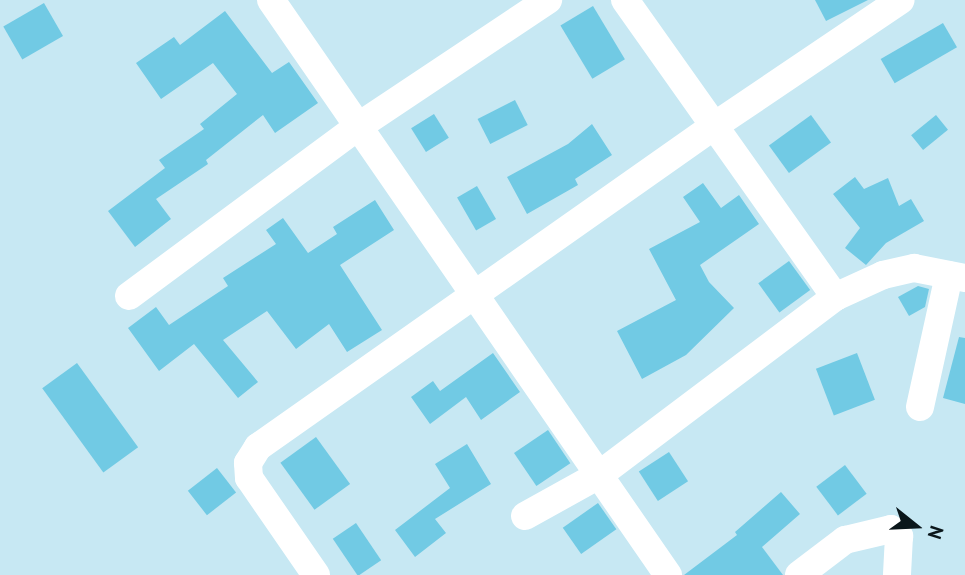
<!DOCTYPE html>
<style>
body{margin:0}
#map{position:relative;width:965px;height:575px;overflow:hidden;background:#c7e8f3;font-family:"PT Sans",sans-serif}
div>[style]{position:absolute}
.building>*{inset:0;background:#71cae4;transform-origin:0 0}
.minor>*{height:28px;margin:-14px;padding:0 14px;transform-origin:14px;border-radius:14px;background:#fff}
span{translate:-50% -50%;white-space:nowrap;text-align:center;line-height:1.15;-webkit-text-stroke:6px #c7e8f3;paint-order:stroke}
.north{position:absolute;left:881px;top:491px;width:70px;height:70px;-webkit-text-stroke:5px #c7e8f3;paint-order:stroke;rotate:108deg;font-size:19px;font-weight:700;line-height:28px;text-align:center;color:#0a161a}
.north::after{content:'';display:block;margin:auto;width:24px;height:32px;background:#0a161a;clip-path:polygon(50% 0,100% 100%,50% 72%,0 100%)}
</style>
<div id="map">
<div class="building">
<div style="clip-path:polygon(815px 0,868px 0,826px 21px)"></div>
<div style="left:44px;top:3px;width:38px;height:47px;rotate:60deg"></div>
<div style="left:593px;top:6px;width:62px;height:38px;rotate:59deg"></div>
<div style="clip-path:polygon(225px 11px,272px 73px,289px 62px,318px 103px,275px 133px,263px 115px,206px 160px,208px 164px,156px 199px,171px 219px,135px 247px,108px 211px,165px 168px,159px 160px,204px 129px,200px 124px,237px 94px,213px 63px,161px 99px,136px 63px,174px 37px,180px 45px)"></div>
<div style="left:943px;top:23px;width:28px;height:72px;rotate:60deg"></div>
<div style="left:515px;top:100px;width:28px;height:42px;rotate:63deg"></div>
<div style="left:434px;top:114px;width:28px;height:27px;rotate:58deg"></div>
<div style="left:811px;top:115px;width:34px;height:52px;rotate:54deg"></div>
<div style="left:936px;top:115px;width:19px;height:32px;rotate:51deg"></div>
<div style="clip-path:polygon(592px 124px,612px 155px,575px 179px,578px 185px,527px 214px,507px 177px,568px 144px)"></div>
<div style="clip-path:polygon(855px 177px,864px 189px,888px 178px,899px 206px,911px 199px,924px 221px,886px 243px,866px 265px,845px 248px,860px 228px,833px 194px)"></div>
<div style="clip-path:polygon(703px 183px,721px 208px,739px 195px,759px 224px,700px 265px,709px 282px,734px 308px,686px 355px,642px 379px,617px 331px,676px 300px,649px 249px,700px 222px,683px 197px)"></div>
<div style="left:477px;top:186px;width:38px;height:23px;rotate:60deg"></div>
<div style="clip-path:polygon(375px 200px,394px 230px,340px 265px,382px 330px,347px 352px,329px 324px,296px 349px,267px 311px,223px 340px,258px 382px,238px 398px,194px 344px,159px 371px,128px 328px,156px 307px,169px 325px,228px 286px,223px 278px,276px 244px,266px 230px,283px 218px,308px 253px,337px 234px,333px 227px)"></div>
<div style="left:789px;top:261px;width:36px;height:38px;rotate:54deg"></div>
<div style="clip-path:polygon(918px 286px,929px 289px,925px 307px,909px 316px,898px 297px)"></div>
<div style="clip-path:polygon(959px 337px,965px 338px,965px 404px,943px 398px)"></div>
<div style="clip-path:polygon(493px 353px,520px 392px,481px 420px,466px 397px,430px 424px,411px 397px,433px 381px,440px 391px)"></div>
<div style="left:857px;top:353px;width:50px;height:44px;rotate:69deg"></div>
<div style="left:77px;top:363px;width:104px;height:43px;rotate:54deg"></div>
<div style="left:548px;top:430px;width:40px;height:41px;rotate:56deg"></div>
<div style="left:316px;top:437px;width:58px;height:44px;rotate:54deg"></div>
<div style="clip-path:polygon(467px 444px,491px 484px,435px 519px,446px 533px,415px 557px,395px 530px,450px 488px,435px 464px)"></div>
<div style="left:669px;top:452px;width:35px;height:36px;rotate:57deg"></div>
<div style="left:845px;top:465px;width:36px;height:36px;rotate:53deg"></div>
<div style="left:217px;top:468px;width:31px;height:37px;rotate:52deg"></div>
<div style="clip-path:polygon(781px 492px,800px 514px,762px 547px,783px 575px,684px 575px,737px 535px,735px 532px)"></div>
<div style="left:598px;top:503px;width:32px;height:43px;rotate:55deg"></div>
<div style="left:356px;top:523px;width:45px;height:28px;rotate:56deg"></div>
</div>
<div class="minor">
<div style="left:271px;top:0;width:699px;rotate:55.38deg"></div>
<div style="left:625px;top:0;width:364px;rotate:54.7deg"></div>
<div style="left:129px;top:296px;width:282px;rotate:-36.5deg"></div>
<div style="left:356px;top:128px;width:231px;rotate:-33.7deg"></div>
<div style="left:920px;top:407px;width:135px;rotate:-77.6deg"></div>
<div style="left:525px;top:516px;width:85px;rotate:-29deg"></div>
<div style="left:599px;top:475px;width:296px;rotate:-37deg"></div>
<div style="left:835px;top:297px;width:53px;rotate:-24.6deg"></div>
<div style="left:883px;top:275px;width:32px;rotate:-13deg"></div>
<div style="left:914px;top:268px;width:52px;rotate:11.1deg"></div>
<div style="left:316px;top:575px;width:118px;rotate:-124.6deg"></div>
<div style="left:249px;top:478px;width:15px;rotate:-94deg"></div>
<div style="left:248px;top:463px;width:19px;rotate:-58deg"></div>
<div style="left:258px;top:447px;width:558px;rotate:-35.14deg"></div>
<div style="left:714px;top:126px;width:225px;rotate:-34deg"></div>
<div style="left:799px;top:575px;width:58px;rotate:-37.3deg"></div>
<div style="left:845px;top:540px;width:47px;rotate:-13.4deg"></div>
<div style="left:891px;top:529px;width:11px;rotate:41deg"></div>
<div style="left:899px;top:536px;width:39px;rotate:93deg"></div>
</div>
<div class="north">N</div>
</div>
